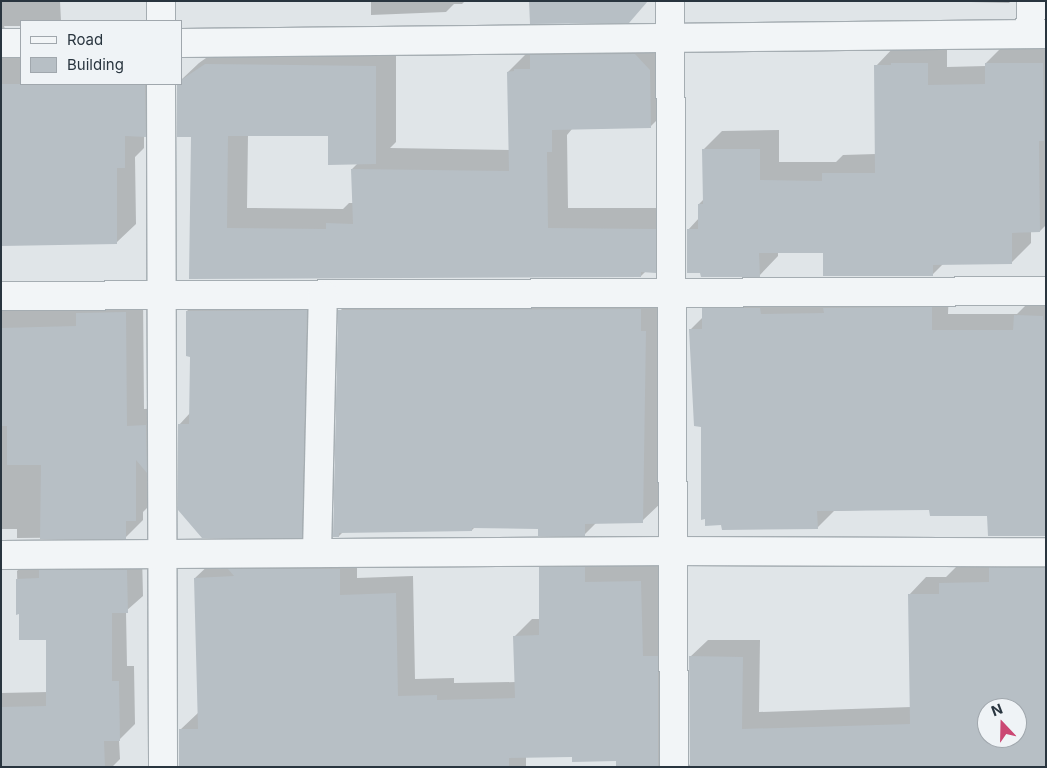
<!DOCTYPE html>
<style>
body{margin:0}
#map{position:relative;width:1047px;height:768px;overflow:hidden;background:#e0e5e8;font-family:Inter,sans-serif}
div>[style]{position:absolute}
.shadow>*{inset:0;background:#0003}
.building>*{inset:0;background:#b7bfc5}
.roads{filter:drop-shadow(1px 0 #a5adb2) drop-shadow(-1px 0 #a5adb2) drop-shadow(0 1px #a5adb2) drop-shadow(0 -1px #a5adb2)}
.minor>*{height:28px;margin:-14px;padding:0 14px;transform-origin:14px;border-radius:14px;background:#f2f5f7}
span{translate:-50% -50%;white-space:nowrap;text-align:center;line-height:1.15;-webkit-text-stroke:4.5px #eff3f6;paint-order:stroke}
.frame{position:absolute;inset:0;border:2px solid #29353f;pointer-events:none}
.legend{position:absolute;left:20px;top:20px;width:162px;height:65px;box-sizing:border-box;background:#eff3f6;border:1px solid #a0a7ad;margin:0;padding:6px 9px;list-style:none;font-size:15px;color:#29353f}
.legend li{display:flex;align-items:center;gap:10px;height:25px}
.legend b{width:25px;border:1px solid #a0a7ad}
.north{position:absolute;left:977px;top:698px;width:50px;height:50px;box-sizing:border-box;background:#eff3f6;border:1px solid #a0a7ad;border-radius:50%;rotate:339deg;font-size:14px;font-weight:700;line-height:20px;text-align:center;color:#29353f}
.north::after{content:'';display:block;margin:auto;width:18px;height:22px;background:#cb4773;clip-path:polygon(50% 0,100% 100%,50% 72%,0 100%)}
</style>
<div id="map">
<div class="shadow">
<div style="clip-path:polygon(1px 1px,60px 1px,61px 21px,21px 21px,21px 26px,4px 26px,6px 32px,21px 39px,21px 84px,157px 84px,164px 117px,144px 135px,144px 148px,135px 157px,136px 224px,117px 242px,1px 245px)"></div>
<div style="clip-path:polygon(371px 1px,465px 1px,462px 4px,454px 4px,446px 12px,371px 15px)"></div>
<div style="clip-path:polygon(931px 1px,1011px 1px,1009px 3px)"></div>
<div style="clip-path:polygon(evenodd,656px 33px,671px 106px,650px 127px,572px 129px,567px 135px,568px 208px,676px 208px,676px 250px,655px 271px,646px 271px,641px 276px,190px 278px,192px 135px,178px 135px,178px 84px,181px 84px,181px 80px,199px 63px,227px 43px,396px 46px,396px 142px,390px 148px,510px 150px,508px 72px,529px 51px,656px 33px,329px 134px,358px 163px,352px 169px,354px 203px,349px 203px,343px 209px,247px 208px,248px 135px,329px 134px)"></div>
<div style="clip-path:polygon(947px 44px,947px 67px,986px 66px,986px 63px,1005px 44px,1046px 44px,1046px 225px,1040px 231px,1031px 231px,1031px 243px,1012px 262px,943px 264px,932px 275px,824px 251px,778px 252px,778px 256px,759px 276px,688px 230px,699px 218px,699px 204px,704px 199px,703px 150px,722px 131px,779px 130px,779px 162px,836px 162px,843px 155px,876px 154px,876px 66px,895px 46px)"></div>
<div style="clip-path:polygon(661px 289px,663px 501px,642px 521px,596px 523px,584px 535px,539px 527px,475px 527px,472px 530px,343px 532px,339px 536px,340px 311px,360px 290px)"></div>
<div style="clip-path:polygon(326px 291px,321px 517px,301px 536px,179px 425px,190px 413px,191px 355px,187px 311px,206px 292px)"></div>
<div style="clip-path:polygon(949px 291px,948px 314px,1017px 314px,1032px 299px,1046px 299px,1046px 519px,931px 508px,834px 511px,817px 528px,722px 524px,702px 425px,690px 330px,703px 317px,703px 309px,720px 292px)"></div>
<div style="clip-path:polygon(143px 295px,144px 409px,163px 408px,153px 502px,143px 512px,143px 520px,126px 537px,17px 538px,17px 529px,1px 529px,1px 309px)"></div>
<div style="clip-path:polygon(evenodd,557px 550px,658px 564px,660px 639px,683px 763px,691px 765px,690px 657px,708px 640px,760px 640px,759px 712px,911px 707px,909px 595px,926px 577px,946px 577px,957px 566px,1046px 566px,1046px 767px,617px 767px,617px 760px,573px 755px,526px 756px,526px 767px,180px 767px,180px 730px,199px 712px,195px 578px,213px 561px,357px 552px,357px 578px,413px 576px,415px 679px,454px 678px,454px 683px,516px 682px,515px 636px,532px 619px,540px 619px,540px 568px,557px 550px,987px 708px,1017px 708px,1017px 738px,987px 738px,987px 708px)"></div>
<div style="clip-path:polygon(142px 555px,143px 596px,126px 611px,127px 666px,134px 666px,135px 724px,119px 740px,120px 759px,112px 767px,1px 767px,1px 693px,48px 692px,47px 638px,18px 613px,17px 571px,32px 556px)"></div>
</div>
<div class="building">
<div style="clip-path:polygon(529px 1px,648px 1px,629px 23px,530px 24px)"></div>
<div style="clip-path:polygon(635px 54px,650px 70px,651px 128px,552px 130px,552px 152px,547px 152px,548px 228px,656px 229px,656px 273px,641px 272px,641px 277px,189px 279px,191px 137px,177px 137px,177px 84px,181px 84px,181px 80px,205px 64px,376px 66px,376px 164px,328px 165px,328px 136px,228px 136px,227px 228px,326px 229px,326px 223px,353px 224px,351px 169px,509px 171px,507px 72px,514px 71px,514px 69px,530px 69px,530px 55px)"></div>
<div style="clip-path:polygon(891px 63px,928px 63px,928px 85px,985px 84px,985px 63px,1043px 63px,1044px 141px,1039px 141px,1040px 232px,1012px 233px,1012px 264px,933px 265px,933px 276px,823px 276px,823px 253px,759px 253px,760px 277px,701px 277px,700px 273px,687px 273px,687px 229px,698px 229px,698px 204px,703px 204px,702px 149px,760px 149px,760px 180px,822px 181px,822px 173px,875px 173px,874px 65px,891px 65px)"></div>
<div style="clip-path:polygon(1px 84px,145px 84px,146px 137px,125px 136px,125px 168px,117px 168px,117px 244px,1px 246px)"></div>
<div style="clip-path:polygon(932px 307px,932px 330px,1013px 330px,1014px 315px,1043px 316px,1043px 320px,1046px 320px,1046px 536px,988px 536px,987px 516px,930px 516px,929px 510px,817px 511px,818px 529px,722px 530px,721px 525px,705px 526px,705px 519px,701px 520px,701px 427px,694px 426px,689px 329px,702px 329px,702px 308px,760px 308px,761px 314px,824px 313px,823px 308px)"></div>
<div style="clip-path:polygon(641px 309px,641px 331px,646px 331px,643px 523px,585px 524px,585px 536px,538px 536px,538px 529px,472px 528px,472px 531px,339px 533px,339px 537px,333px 537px,338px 310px)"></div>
<div style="clip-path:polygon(307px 310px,302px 538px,202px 538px,178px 510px,178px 424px,189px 424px,190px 357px,186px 356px,186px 311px)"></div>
<div style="clip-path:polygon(126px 312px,127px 426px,146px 425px,147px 473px,136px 460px,136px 521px,126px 521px,126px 539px,40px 539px,41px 465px,7px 465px,7px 426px,1px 426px,1px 328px,76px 326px,76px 313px)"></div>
<div style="clip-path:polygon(539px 567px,585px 567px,585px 582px,641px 581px,643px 656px,658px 656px,658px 767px,616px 767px,616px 761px,572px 762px,572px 757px,509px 758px,509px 767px,179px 767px,179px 729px,198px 729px,194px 578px,234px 576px,228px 569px,340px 569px,340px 595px,396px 593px,398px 696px,437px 695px,437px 700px,515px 698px,513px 636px,539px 635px)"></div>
<div style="clip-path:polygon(evenodd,989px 567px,1046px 568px,1046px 767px,690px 767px,689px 656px,743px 657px,742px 729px,910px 724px,908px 594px,939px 594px,939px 583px,989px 582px,989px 567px,987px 708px,1017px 708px,1017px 738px,987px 738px,987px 708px)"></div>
<div style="clip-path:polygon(39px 570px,127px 570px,128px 613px,112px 613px,112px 681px,119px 681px,120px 741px,104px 741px,105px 767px,1px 767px,1px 707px,46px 706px,46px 640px,19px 640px,19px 614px,16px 615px,16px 579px,39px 578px)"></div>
</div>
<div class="roads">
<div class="minor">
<div style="left:161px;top:1px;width:20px;rotate:90deg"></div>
<div style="left:670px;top:1px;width:766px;rotate:89.7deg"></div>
<div style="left:1030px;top:34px;width:33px;rotate:-88deg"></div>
<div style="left:1px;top:43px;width:20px"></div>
<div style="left:181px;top:43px;width:865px;rotate:-0.6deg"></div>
<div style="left:161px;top:84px;width:683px;rotate:89.83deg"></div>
<div style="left:1px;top:296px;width:1045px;rotate:-0.27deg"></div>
<div style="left:317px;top:553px;width:258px;rotate:-88.7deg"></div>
<div style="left:1px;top:555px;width:672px;rotate:-0.34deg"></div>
<div style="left:673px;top:551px;width:373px;rotate:0.2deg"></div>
</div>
</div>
<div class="frame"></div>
<ul class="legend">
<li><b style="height:6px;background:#f2f5f7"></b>Road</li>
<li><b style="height:14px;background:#b7bfc5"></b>Building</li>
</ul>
<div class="north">N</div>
</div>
